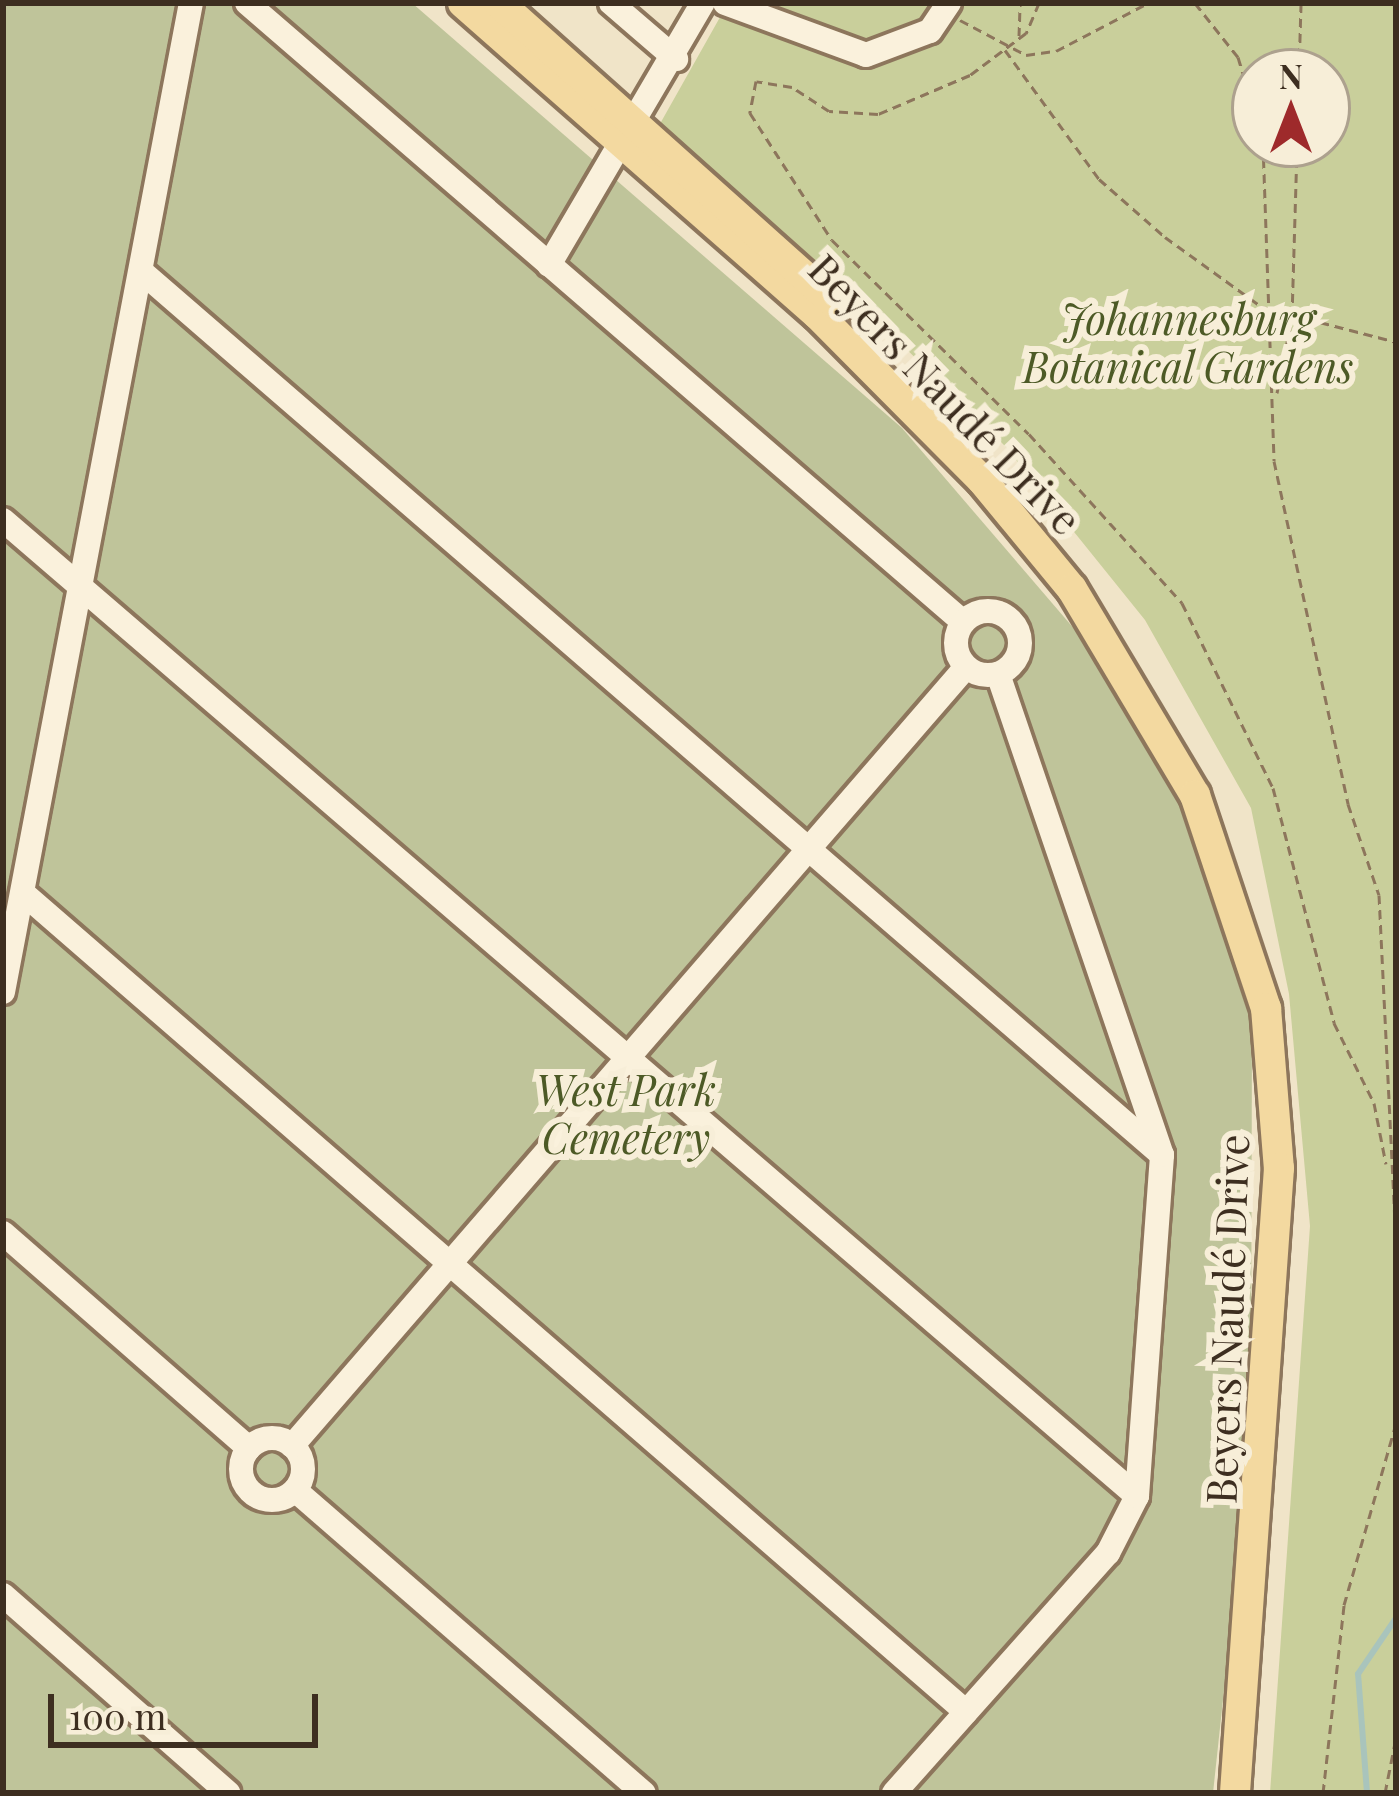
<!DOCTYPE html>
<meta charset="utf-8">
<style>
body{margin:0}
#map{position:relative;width:1399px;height:1796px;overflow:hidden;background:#f0e4c8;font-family:"Playfair Display",serif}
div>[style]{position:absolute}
.green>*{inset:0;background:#c9cf9b}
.cemetery>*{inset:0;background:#bfc49a}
.stream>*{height:6px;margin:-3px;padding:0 3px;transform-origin:3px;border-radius:3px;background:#a9c4bc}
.path>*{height:3px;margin-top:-1.5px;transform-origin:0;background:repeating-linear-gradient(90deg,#8d765c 0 9px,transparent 0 15px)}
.roads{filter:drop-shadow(3px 0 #8d765c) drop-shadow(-3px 0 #8d765c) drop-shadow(0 3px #8d765c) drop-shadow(0 -3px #8d765c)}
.minor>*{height:24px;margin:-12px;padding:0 12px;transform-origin:12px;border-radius:12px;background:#faf1dc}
.minor>.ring{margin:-12px;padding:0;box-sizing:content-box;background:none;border:24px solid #faf1dc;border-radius:50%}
.major>*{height:30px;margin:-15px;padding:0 15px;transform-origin:15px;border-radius:15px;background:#f3d9a0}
span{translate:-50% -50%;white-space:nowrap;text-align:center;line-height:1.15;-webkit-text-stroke:12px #f7eed8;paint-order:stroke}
.park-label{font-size:42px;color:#4d5a26;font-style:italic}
.street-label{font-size:42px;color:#3d2e20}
.frame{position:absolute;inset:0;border:6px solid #3d2e20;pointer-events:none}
.north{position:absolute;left:1231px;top:48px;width:120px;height:120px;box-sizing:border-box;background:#f7eed8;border:3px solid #ada18e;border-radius:50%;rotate:0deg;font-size:33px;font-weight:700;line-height:48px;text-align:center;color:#3d2e20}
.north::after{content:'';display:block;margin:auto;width:42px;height:54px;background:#9e2a2b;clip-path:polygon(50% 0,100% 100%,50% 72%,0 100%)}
.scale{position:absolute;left:48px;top:1694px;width:270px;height:54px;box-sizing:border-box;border:6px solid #3d2e20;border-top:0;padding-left:15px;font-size:36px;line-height:42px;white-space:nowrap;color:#3d2e20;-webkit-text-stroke:9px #f7eed8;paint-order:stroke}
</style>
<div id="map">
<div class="green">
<div style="clip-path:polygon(evenodd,728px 3px,1396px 3px,1396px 1793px,1270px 1793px,1310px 1226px,1289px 994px,1251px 808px,1145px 620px,1004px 445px,837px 281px,652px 138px,728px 3px,1255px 72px,1327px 72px,1327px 144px,1255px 144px,1255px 72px)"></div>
</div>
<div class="cemetery">
<div style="clip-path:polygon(3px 3px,412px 3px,902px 428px,1094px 652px,1182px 797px,1252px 1011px,1251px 1438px,1213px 1793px,3px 1793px)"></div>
</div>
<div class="stream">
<div style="left:1396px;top:1555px;width:24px;rotate:90deg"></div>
<div style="left:1367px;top:1793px;width:119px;rotate:-94.3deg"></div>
<div style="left:1358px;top:1674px;width:68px;rotate:-55.8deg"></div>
</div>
<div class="path">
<div style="left:1039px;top:3px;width:33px;rotate:113deg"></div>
<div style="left:1026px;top:33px;width:70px;rotate:143.1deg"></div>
<div style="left:970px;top:75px;width:100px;rotate:157deg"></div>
<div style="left:878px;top:114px;width:49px;rotate:-176.5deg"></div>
<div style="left:829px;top:111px;width:44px;rotate:-147deg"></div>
<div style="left:792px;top:87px;width:36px;rotate:-171deg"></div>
<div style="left:756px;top:81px;width:33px;rotate:101deg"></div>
<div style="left:750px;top:113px;width:151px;rotate:57.2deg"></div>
<div style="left:832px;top:240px;width:276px;rotate:44.6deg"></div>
<div style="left:1029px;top:434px;width:228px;rotate:47.8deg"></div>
<div style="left:1182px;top:603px;width:206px;rotate:63.8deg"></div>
<div style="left:1273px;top:788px;width:243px;rotate:75.4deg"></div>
<div style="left:1334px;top:1023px;width:89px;rotate:63.4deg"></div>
<div style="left:1374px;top:1103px;width:62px;rotate:78.9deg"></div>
<div style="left:1195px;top:3px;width:69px;rotate:51.5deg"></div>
<div style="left:1238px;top:57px;width:59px;rotate:73.1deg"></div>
<div style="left:960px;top:20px;width:75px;rotate:27.9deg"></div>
<div style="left:1026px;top:55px;width:30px;rotate:-8deg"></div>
<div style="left:1056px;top:51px;width:104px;rotate:-27.6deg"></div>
<div style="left:1019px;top:36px;width:33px;rotate:-88deg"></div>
<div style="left:1005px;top:50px;width:160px;rotate:53.9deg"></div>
<div style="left:1099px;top:179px;width:88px;rotate:41.3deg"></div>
<div style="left:1165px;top:237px;width:120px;rotate:35.8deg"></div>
<div style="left:1262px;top:307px;width:138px;rotate:14.6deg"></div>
<div style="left:1299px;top:72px;width:69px;rotate:-88.3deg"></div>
<div style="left:1263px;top:144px;width:317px;rotate:88deg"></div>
<div style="left:1274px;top:461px;width:351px;rotate:77.8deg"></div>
<div style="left:1348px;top:804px;width:96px;rotate:71.2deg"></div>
<div style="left:1379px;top:895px;width:351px;rotate:87.2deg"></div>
<div style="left:1277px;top:393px;width:77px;rotate:-78.8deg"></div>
<div style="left:1292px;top:317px;width:173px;rotate:-88.3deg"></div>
<div style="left:1323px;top:1793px;width:189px;rotate:-83.6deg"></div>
<div style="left:1344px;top:1605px;width:188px;rotate:-74deg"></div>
<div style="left:1385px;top:1793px;width:56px;rotate:-78.7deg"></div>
</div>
<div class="roads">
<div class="minor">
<div style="left:247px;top:3px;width:946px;rotate:40.84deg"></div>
<div style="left:611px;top:3px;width:86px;rotate:40.7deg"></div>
<div style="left:725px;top:3px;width:150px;rotate:20.2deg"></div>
<div style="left:866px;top:55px;width:68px;rotate:-20.6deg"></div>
<div style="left:930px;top:31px;width:34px;rotate:-56deg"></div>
<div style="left:549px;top:265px;width:304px;rotate:-59.6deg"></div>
<div style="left:142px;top:272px;width:1349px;rotate:40.88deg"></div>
<div style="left:3px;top:520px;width:1496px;rotate:40.72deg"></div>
<div class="ring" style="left:956px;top:611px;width:40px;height:40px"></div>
<div style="left:23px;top:893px;width:1249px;rotate:40.97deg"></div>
<div style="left:3px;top:992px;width:1007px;rotate:-79.24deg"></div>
<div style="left:3px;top:1233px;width:327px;rotate:41.2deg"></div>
<div class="ring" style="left:241px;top:1438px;width:38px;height:38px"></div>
<div style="left:292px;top:1446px;width:1030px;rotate:-49.13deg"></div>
<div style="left:295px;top:1490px;width:462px;rotate:41deg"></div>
<div style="left:3px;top:1595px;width:300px;rotate:41.3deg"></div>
<div style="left:894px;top:1793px;width:322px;rotate:-48.3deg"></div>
<div style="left:1108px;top:1553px;width:64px;rotate:-63deg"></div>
<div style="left:1137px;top:1496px;width:342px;rotate:-85.8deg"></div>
<div style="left:1162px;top:1155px;width:508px;rotate:-108.83deg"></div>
</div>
<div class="major">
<div style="left:463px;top:3px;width:471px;rotate:41.3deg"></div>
<div style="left:817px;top:314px;width:234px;rotate:45.2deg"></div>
<div style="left:982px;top:480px;width:141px;rotate:50.5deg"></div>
<div style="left:1072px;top:589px;width:240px;rotate:59.2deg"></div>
<div style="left:1195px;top:795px;width:225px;rotate:71.6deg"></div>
<div style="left:1266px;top:1008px;width:161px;rotate:85.4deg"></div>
<div style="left:1279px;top:1168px;width:627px;rotate:94.03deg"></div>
<div style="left:499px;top:3px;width:455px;rotate:41.8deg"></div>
</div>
</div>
<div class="park-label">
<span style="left:1188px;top:342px">Johannesburg<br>Botanical Gardens</span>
<span style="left:626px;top:1113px">West Park<br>Cemetery</span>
</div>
<div class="street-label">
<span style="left:946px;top:393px;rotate:46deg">Beyers Naudé Drive</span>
<span style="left:1226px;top:1319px;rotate:-88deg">Beyers Naudé Drive</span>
</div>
<div class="frame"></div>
<div class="north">N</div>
<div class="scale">100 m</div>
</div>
